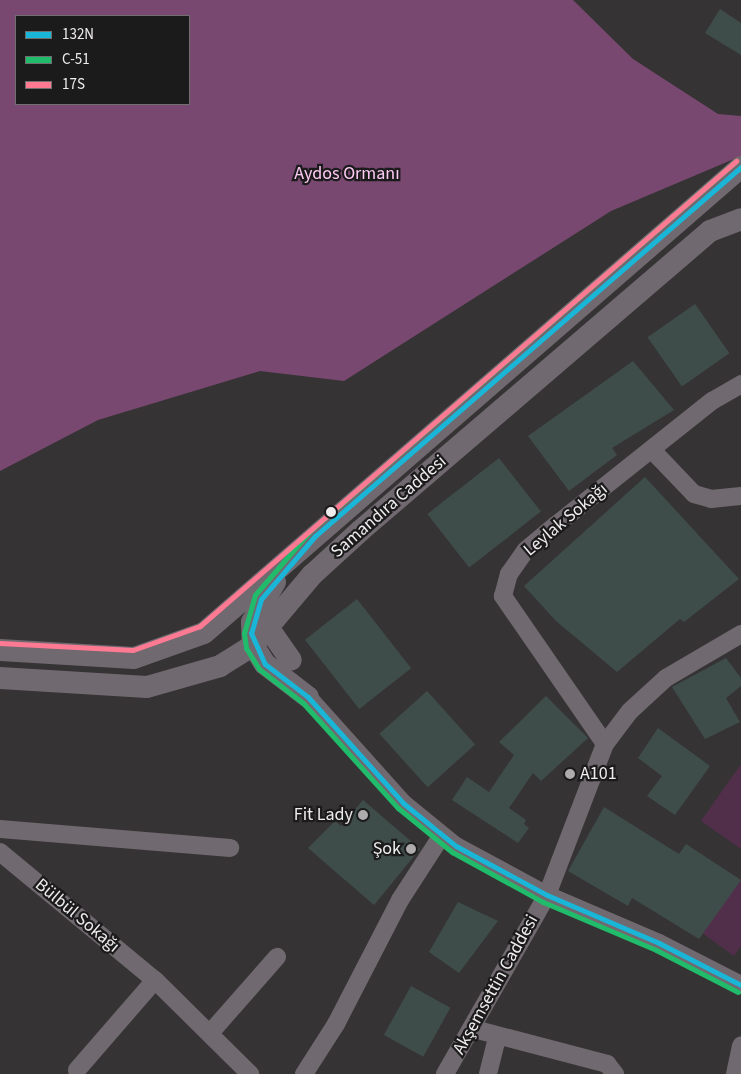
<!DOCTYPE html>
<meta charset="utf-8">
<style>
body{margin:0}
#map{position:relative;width:741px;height:1074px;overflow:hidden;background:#353334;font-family:"Source Sans 3",sans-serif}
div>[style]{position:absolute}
.green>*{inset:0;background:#512f4b}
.forest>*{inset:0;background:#794871}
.building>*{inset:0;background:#3f4d4a;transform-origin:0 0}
.minor>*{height:18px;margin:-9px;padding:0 9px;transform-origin:9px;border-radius:9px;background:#70696f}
.major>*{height:22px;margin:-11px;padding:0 11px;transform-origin:11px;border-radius:11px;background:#716970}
.bus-1>*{height:5px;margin:-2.5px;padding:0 2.5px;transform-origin:2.5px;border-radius:2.5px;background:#1ab6d8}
.bus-2>*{height:5px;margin:-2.5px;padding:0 2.5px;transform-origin:2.5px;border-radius:2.5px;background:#20bc6c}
.bus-3>*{height:5px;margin:-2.5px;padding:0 2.5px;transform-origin:2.5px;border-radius:2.5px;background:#fe7a93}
.dots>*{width:14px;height:14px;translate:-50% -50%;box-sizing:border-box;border:2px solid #1c1b1c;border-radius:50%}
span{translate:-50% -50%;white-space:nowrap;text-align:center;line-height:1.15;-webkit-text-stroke:4.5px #1c1b1c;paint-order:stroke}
.park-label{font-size:18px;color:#fecbf4}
.street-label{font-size:18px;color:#efecee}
.poi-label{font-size:18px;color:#efecee}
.left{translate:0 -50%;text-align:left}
.right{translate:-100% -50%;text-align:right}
.legend{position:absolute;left:15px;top:15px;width:175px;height:90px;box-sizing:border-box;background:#1c1b1c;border:1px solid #706f70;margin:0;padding:6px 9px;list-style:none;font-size:15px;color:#efecee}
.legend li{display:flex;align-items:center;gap:10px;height:25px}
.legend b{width:25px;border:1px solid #706f70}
</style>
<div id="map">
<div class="green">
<div style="clip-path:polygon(741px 764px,741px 849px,701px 821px)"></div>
<div style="clip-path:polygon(741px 878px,741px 946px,734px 956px,702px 933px)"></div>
</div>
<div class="forest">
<div style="clip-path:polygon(evenodd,0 0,573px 0,633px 59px,718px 114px,741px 116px,741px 156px,611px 211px,344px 381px,260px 371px,98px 420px,0 471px,0 0,16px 16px,189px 16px,189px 104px,16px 104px,16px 16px)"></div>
</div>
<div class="building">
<div style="clip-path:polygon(720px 9px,741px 23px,741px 55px,705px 33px)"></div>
<div style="left:695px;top:304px;width:60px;height:58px;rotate:55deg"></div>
<div style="clip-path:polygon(633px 361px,674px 410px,612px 448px,617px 455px,569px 491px,528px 436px)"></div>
<div style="left:499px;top:458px;width:68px;height:91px;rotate:52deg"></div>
<div style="clip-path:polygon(645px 477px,739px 579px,684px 622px,680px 619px,617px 672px,556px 621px,524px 586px)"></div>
<div style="left:357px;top:599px;width:88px;height:66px;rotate:52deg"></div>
<div style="clip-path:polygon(726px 658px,741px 678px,741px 686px,726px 698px,740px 722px,705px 739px,672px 687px)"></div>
<div style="left:427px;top:691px;width:72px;height:64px;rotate:48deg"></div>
<div style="clip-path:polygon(546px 696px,588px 738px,541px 781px,533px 773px,509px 808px,526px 820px,524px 824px,529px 828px,518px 843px,452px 800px,467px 777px,489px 792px,514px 755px,499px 742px)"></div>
<div style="clip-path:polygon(658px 728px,710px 766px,675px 815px,647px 796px,662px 776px,638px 758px)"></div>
<div style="clip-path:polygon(363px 800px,420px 849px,374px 905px,308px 848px,335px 821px,341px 826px)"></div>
<div style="clip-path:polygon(604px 807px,679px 854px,686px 844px,741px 880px,699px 939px,632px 898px,628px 906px,568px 871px)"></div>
<div style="clip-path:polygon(458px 902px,498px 921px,459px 973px,429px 952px)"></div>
<div style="left:411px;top:986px;width:45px;height:56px;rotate:29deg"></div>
</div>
<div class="minor">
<div style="left:652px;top:450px;width:61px;rotate:46.3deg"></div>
<div style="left:694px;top:494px;width:18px;rotate:16deg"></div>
<div style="left:711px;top:499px;width:30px;rotate:-6deg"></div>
<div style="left:308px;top:697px;width:142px;rotate:48.1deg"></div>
<div style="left:403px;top:803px;width:68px;rotate:39.1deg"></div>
<div style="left:456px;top:846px;width:103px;rotate:28.3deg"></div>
<div style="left:547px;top:895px;width:122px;rotate:23.2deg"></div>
<div style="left:659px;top:943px;width:92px;rotate:27.1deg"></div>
<div style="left:605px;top:744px;width:180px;rotate:-124.6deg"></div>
<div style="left:503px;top:596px;width:23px;rotate:-75deg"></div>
<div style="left:509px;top:574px;width:29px;rotate:-55deg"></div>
<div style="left:526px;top:550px;width:39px;rotate:-40deg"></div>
<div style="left:556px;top:525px;width:199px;rotate:-38.5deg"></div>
<div style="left:712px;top:401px;width:34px;rotate:-30deg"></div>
<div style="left:0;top:829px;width:231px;rotate:4.7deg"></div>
<div style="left:0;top:852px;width:201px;rotate:39.6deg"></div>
<div style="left:155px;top:980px;width:134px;rotate:44.7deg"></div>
<div style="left:474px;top:1029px;width:138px;rotate:14.7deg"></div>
<div style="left:607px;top:1064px;width:13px;rotate:51deg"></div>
<div style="left:211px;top:1032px;width:100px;rotate:-48.7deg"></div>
<div style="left:77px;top:1070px;width:119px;rotate:-49.1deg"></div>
<div style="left:304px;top:1074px;width:59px;rotate:-57.4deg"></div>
<div style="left:336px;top:1024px;width:140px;rotate:-62.7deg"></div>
<div style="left:400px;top:900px;width:77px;rotate:-57.1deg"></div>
<div style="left:445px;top:1074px;width:206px;rotate:-60.3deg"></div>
<div style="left:547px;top:895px;width:162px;rotate:-69deg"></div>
<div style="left:605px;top:744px;width:41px;rotate:-52.9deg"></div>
<div style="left:630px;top:711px;width:49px;rotate:-42.5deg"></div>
<div style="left:666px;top:678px;width:87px;rotate:-30.4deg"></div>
<div style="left:488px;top:1074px;width:38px;rotate:-76deg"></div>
<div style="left:735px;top:1074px;width:29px;rotate:-78deg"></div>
</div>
<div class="major">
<div style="left:275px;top:582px;width:46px;rotate:119.9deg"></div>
<div style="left:252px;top:622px;width:23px;rotate:88deg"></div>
<div style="left:253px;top:645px;width:22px;rotate:58deg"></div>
<div style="left:265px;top:664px;width:54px;rotate:37.5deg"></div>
<div style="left:254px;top:622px;width:24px;rotate:35deg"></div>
<div style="left:274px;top:636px;width:29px;rotate:55deg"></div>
<div style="left:0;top:650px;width:134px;rotate:3.4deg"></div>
<div style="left:134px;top:658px;width:74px;rotate:-19.7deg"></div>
<div style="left:204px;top:633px;width:711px;rotate:-40.95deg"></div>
<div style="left:0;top:678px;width:147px;rotate:3.5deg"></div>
<div style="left:147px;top:687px;width:76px;rotate:-16deg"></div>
<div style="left:220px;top:666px;width:39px;rotate:-32deg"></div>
<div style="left:253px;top:645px;width:92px;rotate:-49.9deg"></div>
<div style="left:312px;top:575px;width:65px;rotate:-42.5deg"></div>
<div style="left:360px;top:531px;width:461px;rotate:-40.6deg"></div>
<div style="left:710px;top:231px;width:33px;rotate:-21deg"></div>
</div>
<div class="bus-1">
<div style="left:741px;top:167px;width:564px;rotate:139.1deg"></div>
<div style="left:315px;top:536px;width:83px;rotate:130.6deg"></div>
<div style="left:261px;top:599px;width:35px;rotate:106deg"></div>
<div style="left:251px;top:633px;width:34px;rotate:66deg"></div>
<div style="left:265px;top:664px;width:54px;rotate:37.5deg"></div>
<div style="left:308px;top:697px;width:142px;rotate:48.1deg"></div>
<div style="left:403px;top:803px;width:68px;rotate:39.1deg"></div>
<div style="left:456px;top:846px;width:103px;rotate:28.3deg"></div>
<div style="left:547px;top:895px;width:122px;rotate:23.2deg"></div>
<div style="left:659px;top:943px;width:92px;rotate:27.1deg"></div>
</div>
<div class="bus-2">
<div style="left:736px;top:161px;width:564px;rotate:139.02deg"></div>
<div style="left:310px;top:531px;width:84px;rotate:130.7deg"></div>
<div style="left:255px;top:595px;width:40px;rotate:106deg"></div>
<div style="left:244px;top:633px;width:15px;rotate:82deg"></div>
<div style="left:246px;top:648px;width:25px;rotate:58deg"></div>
<div style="left:259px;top:669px;width:56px;rotate:37.7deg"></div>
<div style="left:303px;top:703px;width:142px;rotate:47.9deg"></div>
<div style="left:398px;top:808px;width:70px;rotate:39.2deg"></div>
<div style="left:452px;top:852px;width:104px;rotate:28.8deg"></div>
<div style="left:543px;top:902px;width:123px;rotate:23deg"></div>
<div style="left:656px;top:950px;width:92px;rotate:27.1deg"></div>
</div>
<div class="bus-3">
<div style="left:0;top:643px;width:133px;rotate:3deg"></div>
<div style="left:133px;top:650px;width:71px;rotate:-19.7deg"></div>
<div style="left:200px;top:626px;width:710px;rotate:-40.94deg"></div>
</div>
<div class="dots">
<div style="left:331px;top:512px;background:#efecee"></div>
<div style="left:570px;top:774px;background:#aeabad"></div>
<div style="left:363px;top:815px;background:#aeabad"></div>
<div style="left:411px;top:849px;background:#aeabad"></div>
</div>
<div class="park-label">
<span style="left:347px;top:174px">Aydos Ormanı</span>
</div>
<div class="street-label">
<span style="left:389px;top:507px;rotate:-41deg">Samandıra Caddesi</span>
<span style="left:566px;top:520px;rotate:-40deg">Leylak Sokağı</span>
<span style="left:77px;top:916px;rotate:40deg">Bülbül Sokağı</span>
<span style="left:496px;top:985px;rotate:-61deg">Akşemsettin Caddesi</span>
</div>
<div class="poi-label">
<span class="left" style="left:580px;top:774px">A101</span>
<span class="right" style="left:353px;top:815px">Fit Lady</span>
<span class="right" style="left:401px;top:849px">Şok</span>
</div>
<ul class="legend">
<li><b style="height:6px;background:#1ab6d8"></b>132N</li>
<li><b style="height:6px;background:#20bc6c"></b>C-51</li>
<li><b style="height:6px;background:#fe7a93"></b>17S</li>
</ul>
</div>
